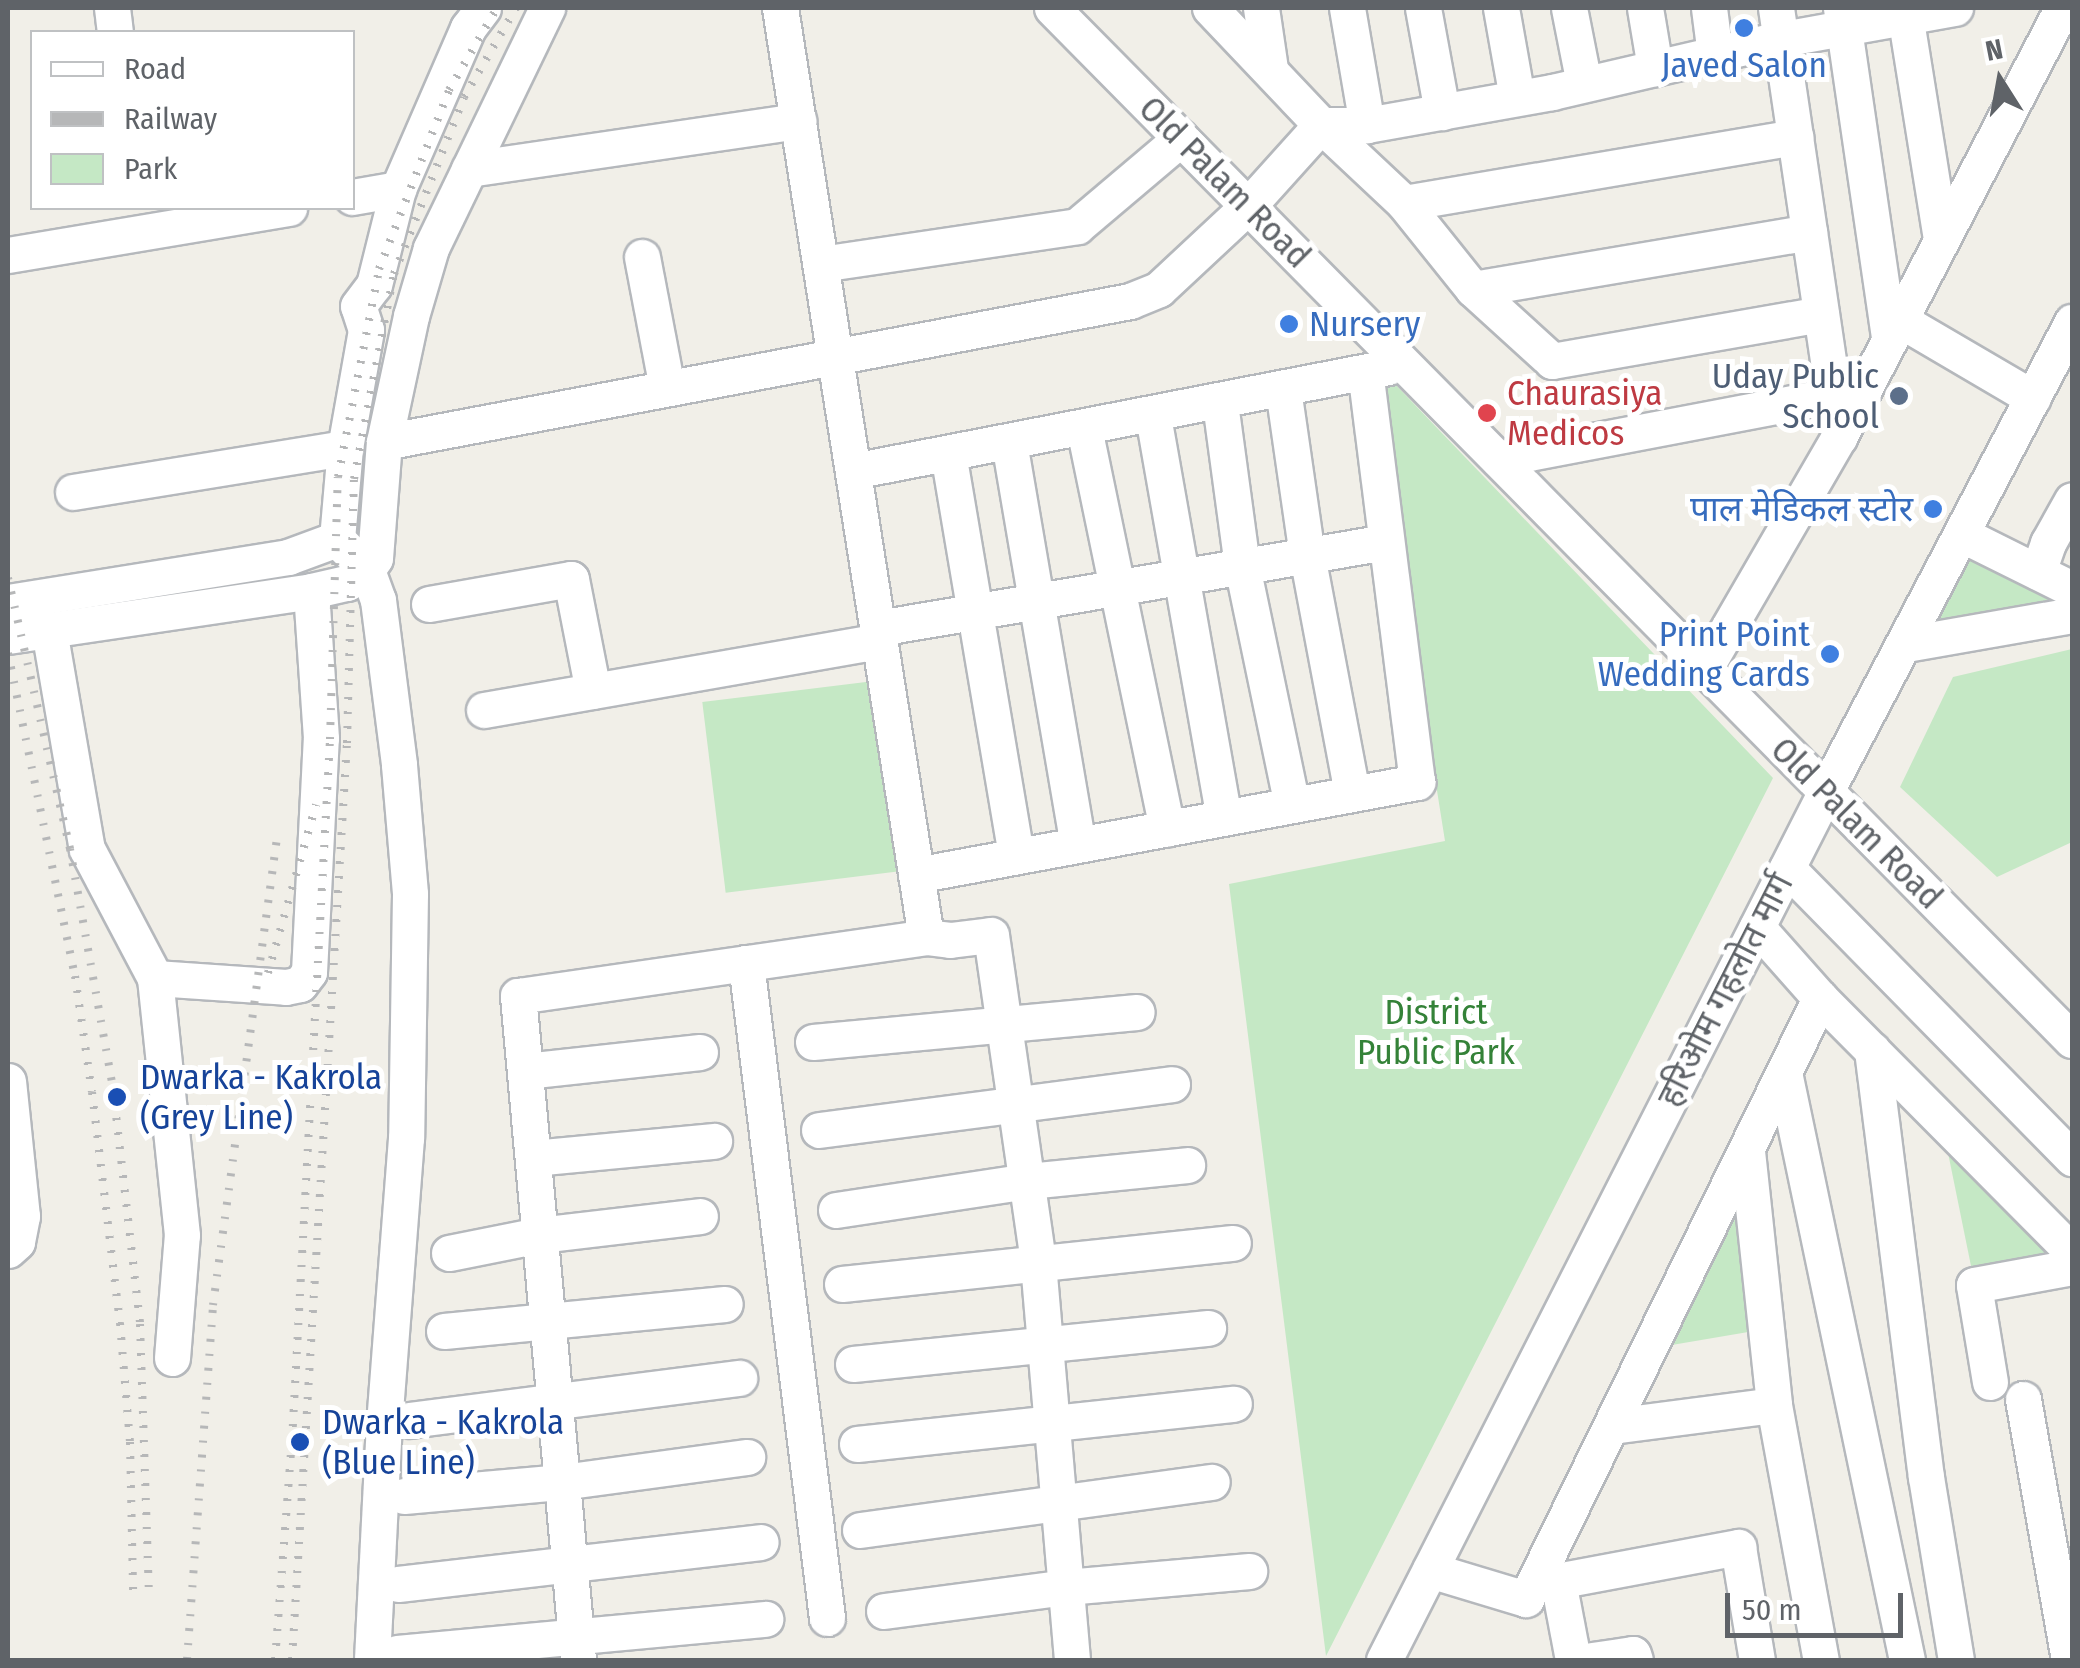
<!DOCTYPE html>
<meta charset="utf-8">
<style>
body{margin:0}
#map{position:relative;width:2080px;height:1668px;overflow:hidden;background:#f1efe8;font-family:"Fira Sans Condensed","Noto Sans Devanagari",sans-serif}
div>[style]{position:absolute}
.green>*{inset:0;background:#c5e8c5;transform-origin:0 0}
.roads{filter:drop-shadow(2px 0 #b5b8bc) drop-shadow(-2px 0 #b5b8bc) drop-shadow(0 2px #b5b8bc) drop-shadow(0 -2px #b5b8bc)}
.minor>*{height:35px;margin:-17.5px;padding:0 17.5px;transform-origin:17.5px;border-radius:17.5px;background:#fff}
.rail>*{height:8px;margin-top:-4px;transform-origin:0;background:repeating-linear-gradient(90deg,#b6b7b8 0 2.5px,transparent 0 14.5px)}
.dots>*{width:28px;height:28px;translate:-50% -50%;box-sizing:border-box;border:5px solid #fff;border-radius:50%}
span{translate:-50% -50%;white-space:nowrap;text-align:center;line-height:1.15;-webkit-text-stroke:10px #fff;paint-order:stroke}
.shop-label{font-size:35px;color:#366cbe}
.left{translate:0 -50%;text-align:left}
.right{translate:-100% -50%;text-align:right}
.street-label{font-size:35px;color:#5f6368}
.service-label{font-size:35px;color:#4e5e75}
.health-label{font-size:35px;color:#be3a42}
.park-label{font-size:35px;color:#348238}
.transit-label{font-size:35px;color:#164399}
.frame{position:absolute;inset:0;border:10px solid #5f6368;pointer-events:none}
.legend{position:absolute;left:30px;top:30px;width:325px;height:180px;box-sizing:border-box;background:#fff;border:2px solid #bfc1c3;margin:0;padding:12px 18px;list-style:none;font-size:30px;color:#5f6368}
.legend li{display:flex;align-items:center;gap:20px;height:50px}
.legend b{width:50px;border:2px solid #bfc1c3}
.north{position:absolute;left:1950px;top:30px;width:100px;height:100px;-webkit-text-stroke:8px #fff;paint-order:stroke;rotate:349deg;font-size:28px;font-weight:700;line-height:40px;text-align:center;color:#5f6368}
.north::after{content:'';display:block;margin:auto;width:35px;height:45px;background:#5f6368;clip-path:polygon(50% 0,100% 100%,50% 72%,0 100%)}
.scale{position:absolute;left:1725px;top:1593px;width:178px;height:45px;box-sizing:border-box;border:5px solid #5f6368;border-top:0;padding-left:12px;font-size:30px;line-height:35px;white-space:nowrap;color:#5f6368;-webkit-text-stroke:8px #fff;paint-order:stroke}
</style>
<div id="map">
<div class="green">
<div style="clip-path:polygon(1368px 356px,1773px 778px,1326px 1656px,1229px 884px,1445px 841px)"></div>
<div style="clip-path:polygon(1966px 550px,2072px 597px,1928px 631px)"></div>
<div style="clip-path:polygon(2072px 649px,2072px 842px,1997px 877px,1900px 787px,1953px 677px)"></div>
<div style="left:874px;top:681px;width:192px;height:173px;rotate:83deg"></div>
<div style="clip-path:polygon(1945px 1138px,2071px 1259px,1971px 1266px)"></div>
<div style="clip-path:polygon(1743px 1171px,1760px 1330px,1660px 1347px)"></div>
</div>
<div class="roads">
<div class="minor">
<div style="left:112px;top:8px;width:24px;rotate:83deg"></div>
<div style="left:780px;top:8px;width:940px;rotate:81.07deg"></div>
<div style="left:1052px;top:8px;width:1451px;rotate:45.34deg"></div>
<div style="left:1210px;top:8px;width:161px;rotate:46.5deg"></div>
<div style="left:1321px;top:125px;width:114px;rotate:43.2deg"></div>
<div style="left:1404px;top:203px;width:110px;rotate:51.3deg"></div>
<div style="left:1473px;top:289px;width:107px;rotate:42.3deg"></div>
<div style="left:1552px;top:361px;width:273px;rotate:-9.9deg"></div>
<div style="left:1261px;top:8px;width:62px;rotate:81.6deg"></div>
<div style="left:1347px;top:8px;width:119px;rotate:80.3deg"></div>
<div style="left:1423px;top:8px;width:106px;rotate:79.6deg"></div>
<div style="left:1501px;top:8px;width:91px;rotate:79.9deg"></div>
<div style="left:1569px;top:8px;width:77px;rotate:78.8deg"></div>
<div style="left:1645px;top:8px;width:61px;rotate:80.5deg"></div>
<div style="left:1709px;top:8px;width:47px;rotate:82.7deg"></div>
<div style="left:1776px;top:8px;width:434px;rotate:81.6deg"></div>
<div style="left:1841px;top:8px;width:334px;rotate:81.7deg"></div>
<div style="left:1904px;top:8px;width:234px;rotate:80.9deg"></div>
<div style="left:469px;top:169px;width:333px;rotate:-8.3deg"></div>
<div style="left:352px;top:197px;width:47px;rotate:-9.9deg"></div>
<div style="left:1404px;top:203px;width:397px;rotate:-9.6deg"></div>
<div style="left:8px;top:255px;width:285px;rotate:-9.5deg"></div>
<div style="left:642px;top:257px;width:133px;rotate:79.2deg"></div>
<div style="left:821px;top:264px;width:259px;rotate:-8.4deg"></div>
<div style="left:1077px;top:226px;width:136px;rotate:-40.2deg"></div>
<div style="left:1473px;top:289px;width:341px;rotate:-9.6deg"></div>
<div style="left:1900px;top:320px;width:154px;rotate:30.4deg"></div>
<div style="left:1283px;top:389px;width:168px;rotate:81.8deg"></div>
<div style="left:1307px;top:555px;width:243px;rotate:79.3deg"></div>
<div style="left:1220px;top:403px;width:164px;rotate:82.3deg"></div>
<div style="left:1242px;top:566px;width:244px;rotate:78.2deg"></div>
<div style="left:1153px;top:416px;width:407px;rotate:80deg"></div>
<div style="left:1084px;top:428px;width:409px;rotate:78.3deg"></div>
<div style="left:384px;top:442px;width:759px;rotate:-10.7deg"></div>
<div style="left:1130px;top:301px;width:31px;rotate:-22deg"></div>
<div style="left:1159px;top:289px;width:122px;rotate:-43deg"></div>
<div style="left:1248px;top:206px;width:109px;rotate:-48deg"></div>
<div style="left:1321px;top:125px;width:46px"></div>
<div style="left:1367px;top:125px;width:188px;rotate:-10.1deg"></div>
<div style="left:1552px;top:92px;width:225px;rotate:-13.1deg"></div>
<div style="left:1771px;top:41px;width:187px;rotate:-10.2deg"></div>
<div style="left:1009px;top:442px;width:408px;rotate:80.3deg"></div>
<div style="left:948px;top:453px;width:409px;rotate:80.4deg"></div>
<div style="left:1498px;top:459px;width:341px;rotate:-10.8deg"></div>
<div style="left:853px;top:471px;width:545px;rotate:-11deg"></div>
<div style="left:73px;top:492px;width:276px;rotate:-9.2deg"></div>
<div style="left:1963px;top:535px;width:122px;rotate:26.4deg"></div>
<div style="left:337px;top:539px;width:43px;rotate:45.9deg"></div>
<div style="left:367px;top:570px;width:32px;rotate:70deg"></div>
<div style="left:378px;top:600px;width:166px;rotate:82.7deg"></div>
<div style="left:399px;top:765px;width:129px;rotate:85.1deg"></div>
<div style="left:410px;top:894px;width:244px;rotate:90.9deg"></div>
<div style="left:406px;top:1138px;width:285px;rotate:94.4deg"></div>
<div style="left:384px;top:1422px;width:238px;rotate:92.9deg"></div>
<div style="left:2038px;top:572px;width:31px;rotate:-71deg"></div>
<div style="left:2048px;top:543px;width:49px;rotate:-60.8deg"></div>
<div style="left:8px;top:602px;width:284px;rotate:-9.1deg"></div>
<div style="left:288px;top:557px;width:52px;rotate:-20.2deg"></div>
<div style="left:337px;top:539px;width:91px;rotate:-85deg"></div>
<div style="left:345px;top:448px;width:120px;rotate:-79.9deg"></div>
<div style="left:366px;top:330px;width:25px;rotate:-108deg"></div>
<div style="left:358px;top:306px;width:26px;rotate:-53deg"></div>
<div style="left:374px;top:285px;width:99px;rotate:-76deg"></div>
<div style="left:398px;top:189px;width:176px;rotate:-66.5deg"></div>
<div style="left:468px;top:28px;width:25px;rotate:-53deg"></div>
<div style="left:429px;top:604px;width:144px;rotate:-10deg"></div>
<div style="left:571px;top:579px;width:114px;rotate:78.9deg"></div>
<div style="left:878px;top:628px;width:515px;rotate:-9.61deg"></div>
<div style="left:49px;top:630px;width:222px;rotate:80.2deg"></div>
<div style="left:87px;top:849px;width:146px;rotate:62.2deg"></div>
<div style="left:8px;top:636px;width:306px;rotate:-8.4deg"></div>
<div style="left:311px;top:591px;width:37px;rotate:-13deg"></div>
<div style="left:347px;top:583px;width:24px;rotate:-33deg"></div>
<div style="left:367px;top:570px;width:14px;rotate:-56deg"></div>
<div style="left:375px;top:558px;width:116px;rotate:-85.6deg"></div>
<div style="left:384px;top:442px;width:129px;rotate:-77.9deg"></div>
<div style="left:411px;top:316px;width:71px;rotate:-73.6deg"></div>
<div style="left:431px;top:248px;width:267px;rotate:-64.2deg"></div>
<div style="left:1906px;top:644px;width:169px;rotate:-9.9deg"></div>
<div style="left:1705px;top:668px;width:267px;rotate:-59.9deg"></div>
<div style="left:1839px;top:437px;width:483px;rotate:-62.5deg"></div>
<div style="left:484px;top:710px;width:402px;rotate:-9.9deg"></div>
<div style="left:1787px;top:868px;width:407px;rotate:45.5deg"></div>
<div style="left:916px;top:875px;width:510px;rotate:-10.52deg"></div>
<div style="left:1417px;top:782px;width:413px;rotate:-97.2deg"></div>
<div style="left:1757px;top:927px;width:95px;rotate:48.4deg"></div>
<div style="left:1820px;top:998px;width:358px;rotate:45.2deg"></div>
<div style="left:746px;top:963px;width:660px;rotate:82.95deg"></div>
<div style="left:813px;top:1042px;width:325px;rotate:-5.3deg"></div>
<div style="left:1872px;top:1050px;width:430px;rotate:82.8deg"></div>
<div style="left:1926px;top:1477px;width:185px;rotate:80.7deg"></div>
<div style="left:525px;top:1071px;width:176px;rotate:-6.2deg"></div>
<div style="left:1784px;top:1072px;width:601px;rotate:78.19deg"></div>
<div style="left:8px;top:1081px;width:136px;rotate:84.1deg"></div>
<div style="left:22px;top:1216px;width:26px;rotate:101deg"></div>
<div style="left:17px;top:1242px;width:12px;rotate:138deg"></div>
<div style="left:819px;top:1130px;width:356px;rotate:-7.4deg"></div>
<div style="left:1747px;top:1151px;width:255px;rotate:83.9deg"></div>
<div style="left:1774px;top:1405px;width:259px;rotate:79.6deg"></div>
<div style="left:533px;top:1158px;width:182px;rotate:-5.4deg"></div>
<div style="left:836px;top:1210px;width:194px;rotate:-8.6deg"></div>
<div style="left:1028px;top:1181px;width:160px;rotate:-5.7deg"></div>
<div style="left:449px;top:1253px;width:92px;rotate:-11.3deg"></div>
<div style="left:539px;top:1235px;width:162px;rotate:-6.7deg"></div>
<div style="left:842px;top:1284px;width:393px;rotate:-6deg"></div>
<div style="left:444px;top:1331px;width:282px;rotate:-5.5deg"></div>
<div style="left:172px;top:1358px;width:123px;rotate:-85.4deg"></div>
<div style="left:182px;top:1235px;width:258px;rotate:-96deg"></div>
<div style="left:155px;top:978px;width:131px;rotate:3.9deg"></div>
<div style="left:286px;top:987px;width:14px;rotate:-12deg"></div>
<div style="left:300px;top:984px;width:15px;rotate:-53deg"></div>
<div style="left:309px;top:972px;width:234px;rotate:-87.1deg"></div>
<div style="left:321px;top:738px;width:147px;rotate:-93.9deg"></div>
<div style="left:853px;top:1364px;width:357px;rotate:-5.8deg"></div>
<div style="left:1990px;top:1382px;width:98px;rotate:-99.4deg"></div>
<div style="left:1974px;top:1285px;width:100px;rotate:-10.4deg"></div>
<div style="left:2023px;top:1399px;width:265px;rotate:80deg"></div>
<div style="left:410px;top:1420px;width:332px;rotate:-7.3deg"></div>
<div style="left:1612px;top:1426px;width:163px;rotate:-7.4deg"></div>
<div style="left:857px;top:1444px;width:379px;rotate:-6.1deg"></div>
<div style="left:404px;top:1496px;width:159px;rotate:-5.1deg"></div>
<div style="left:562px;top:1482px;width:187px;rotate:-7.7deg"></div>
<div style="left:860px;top:1530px;width:355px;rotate:-7.8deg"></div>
<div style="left:1430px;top:1570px;width:100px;rotate:16.8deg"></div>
<div style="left:1526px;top:1599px;width:669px;rotate:-63.93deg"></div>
<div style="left:1558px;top:1581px;width:80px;rotate:79.2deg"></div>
<div style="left:398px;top:1584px;width:365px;rotate:-6.6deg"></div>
<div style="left:1535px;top:1585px;width:207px;rotate:-10.6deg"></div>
<div style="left:1738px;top:1547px;width:115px;rotate:80.5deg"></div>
<div style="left:884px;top:1611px;width:184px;rotate:-7.5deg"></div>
<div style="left:1066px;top:1587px;width:184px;rotate:-5deg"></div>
<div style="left:397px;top:1653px;width:370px;rotate:-5.3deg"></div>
<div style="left:578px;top:1660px;width:667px;rotate:-95.16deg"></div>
<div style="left:518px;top:996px;width:412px;rotate:-8.2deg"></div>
<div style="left:926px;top:937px;width:24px;rotate:7deg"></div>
<div style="left:950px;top:940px;width:41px;rotate:-7deg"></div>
<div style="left:991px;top:935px;width:331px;rotate:81.8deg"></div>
<div style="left:1038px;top:1263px;width:398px;rotate:85.1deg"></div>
<div style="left:1384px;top:1660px;width:975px;rotate:-63.04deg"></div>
<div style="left:1826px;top:791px;width:530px;rotate:-62.32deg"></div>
<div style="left:1592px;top:1660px;width:41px;rotate:-8.3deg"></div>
<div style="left:1633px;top:1654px;width:6px;rotate:72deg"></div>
</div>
</div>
<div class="rail">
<div style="left:8px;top:578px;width:278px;rotate:77.1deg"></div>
<div style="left:70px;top:849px;width:244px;rotate:79.8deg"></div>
<div style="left:113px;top:1089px;width:237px;rotate:83.4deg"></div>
<div style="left:140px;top:1324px;width:267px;rotate:88.1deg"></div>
<div style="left:8px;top:653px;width:330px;rotate:78.3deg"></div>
<div style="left:75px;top:976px;width:117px;rotate:81.7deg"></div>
<div style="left:92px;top:1092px;width:233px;rotate:83.1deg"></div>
<div style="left:120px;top:1323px;width:119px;rotate:85.2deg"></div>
<div style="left:130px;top:1442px;width:149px;rotate:88.8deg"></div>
<div style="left:268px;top:973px;width:175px;rotate:-74.1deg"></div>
<div style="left:187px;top:1660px;width:356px;rotate:-85.8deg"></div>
<div style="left:213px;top:1305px;width:471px;rotate:-82.2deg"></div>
<div style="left:275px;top:1660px;width:220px;rotate:-85.6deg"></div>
<div style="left:292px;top:1441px;width:703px;rotate:-86.9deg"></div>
<div style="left:330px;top:739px;width:262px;rotate:-88.3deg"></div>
<div style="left:338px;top:477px;width:212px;rotate:-78.8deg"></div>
<div style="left:379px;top:269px;width:192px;rotate:-68.6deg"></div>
<div style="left:449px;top:90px;width:95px;rotate:-59.7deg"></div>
<div style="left:292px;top:1660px;width:919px;rotate:-86.57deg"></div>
<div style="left:347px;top:743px;width:264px;rotate:-88.5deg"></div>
<div style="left:354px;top:479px;width:209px;rotate:-79deg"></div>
<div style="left:394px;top:274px;width:190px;rotate:-68.4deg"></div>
<div style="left:464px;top:97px;width:103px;rotate:-59.7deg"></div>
</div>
<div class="dots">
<div style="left:1744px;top:28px;background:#3f7fe0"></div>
<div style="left:1289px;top:324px;background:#3f7fe0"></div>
<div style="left:1899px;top:396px;background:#5c6f8a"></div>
<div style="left:1487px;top:413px;background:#e0444e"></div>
<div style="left:1933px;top:509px;background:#3f7fe0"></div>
<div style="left:1830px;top:654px;background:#3f7fe0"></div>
<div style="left:117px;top:1097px;background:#1a4fb4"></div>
<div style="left:300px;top:1442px;background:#1a4fb4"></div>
</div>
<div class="shop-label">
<span style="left:1744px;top:65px">Javed Salon</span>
<span class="left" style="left:1309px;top:324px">Nursery</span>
<span class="right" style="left:1913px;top:509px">पाल मेडिकल स्टोर</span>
<span class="right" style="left:1810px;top:654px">Print Point<br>Wedding Cards</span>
</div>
<div class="street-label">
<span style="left:1225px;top:182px;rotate:45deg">Old Palam Road</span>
<span style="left:1857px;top:823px;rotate:45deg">Old Palam Road</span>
<span style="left:1725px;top:990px;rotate:-63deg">हरिओम गहलोत मार्ग</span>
</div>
<div class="service-label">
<span class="right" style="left:1879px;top:396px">Uday Public<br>School</span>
</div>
<div class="health-label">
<span class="left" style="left:1507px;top:413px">Chaurasiya<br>Medicos</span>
</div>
<div class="park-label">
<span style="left:1436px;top:1032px">District<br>Public Park</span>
</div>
<div class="transit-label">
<span class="left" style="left:140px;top:1097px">Dwarka - Kakrola<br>(Grey Line)</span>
<span class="left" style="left:322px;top:1442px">Dwarka - Kakrola<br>(Blue Line)</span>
</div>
<div class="frame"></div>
<ul class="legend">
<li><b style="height:12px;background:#fff"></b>Road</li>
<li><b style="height:12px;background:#b6b7b8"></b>Railway</li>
<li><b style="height:28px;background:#c5e8c5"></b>Park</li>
</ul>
<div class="north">N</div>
<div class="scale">50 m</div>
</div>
